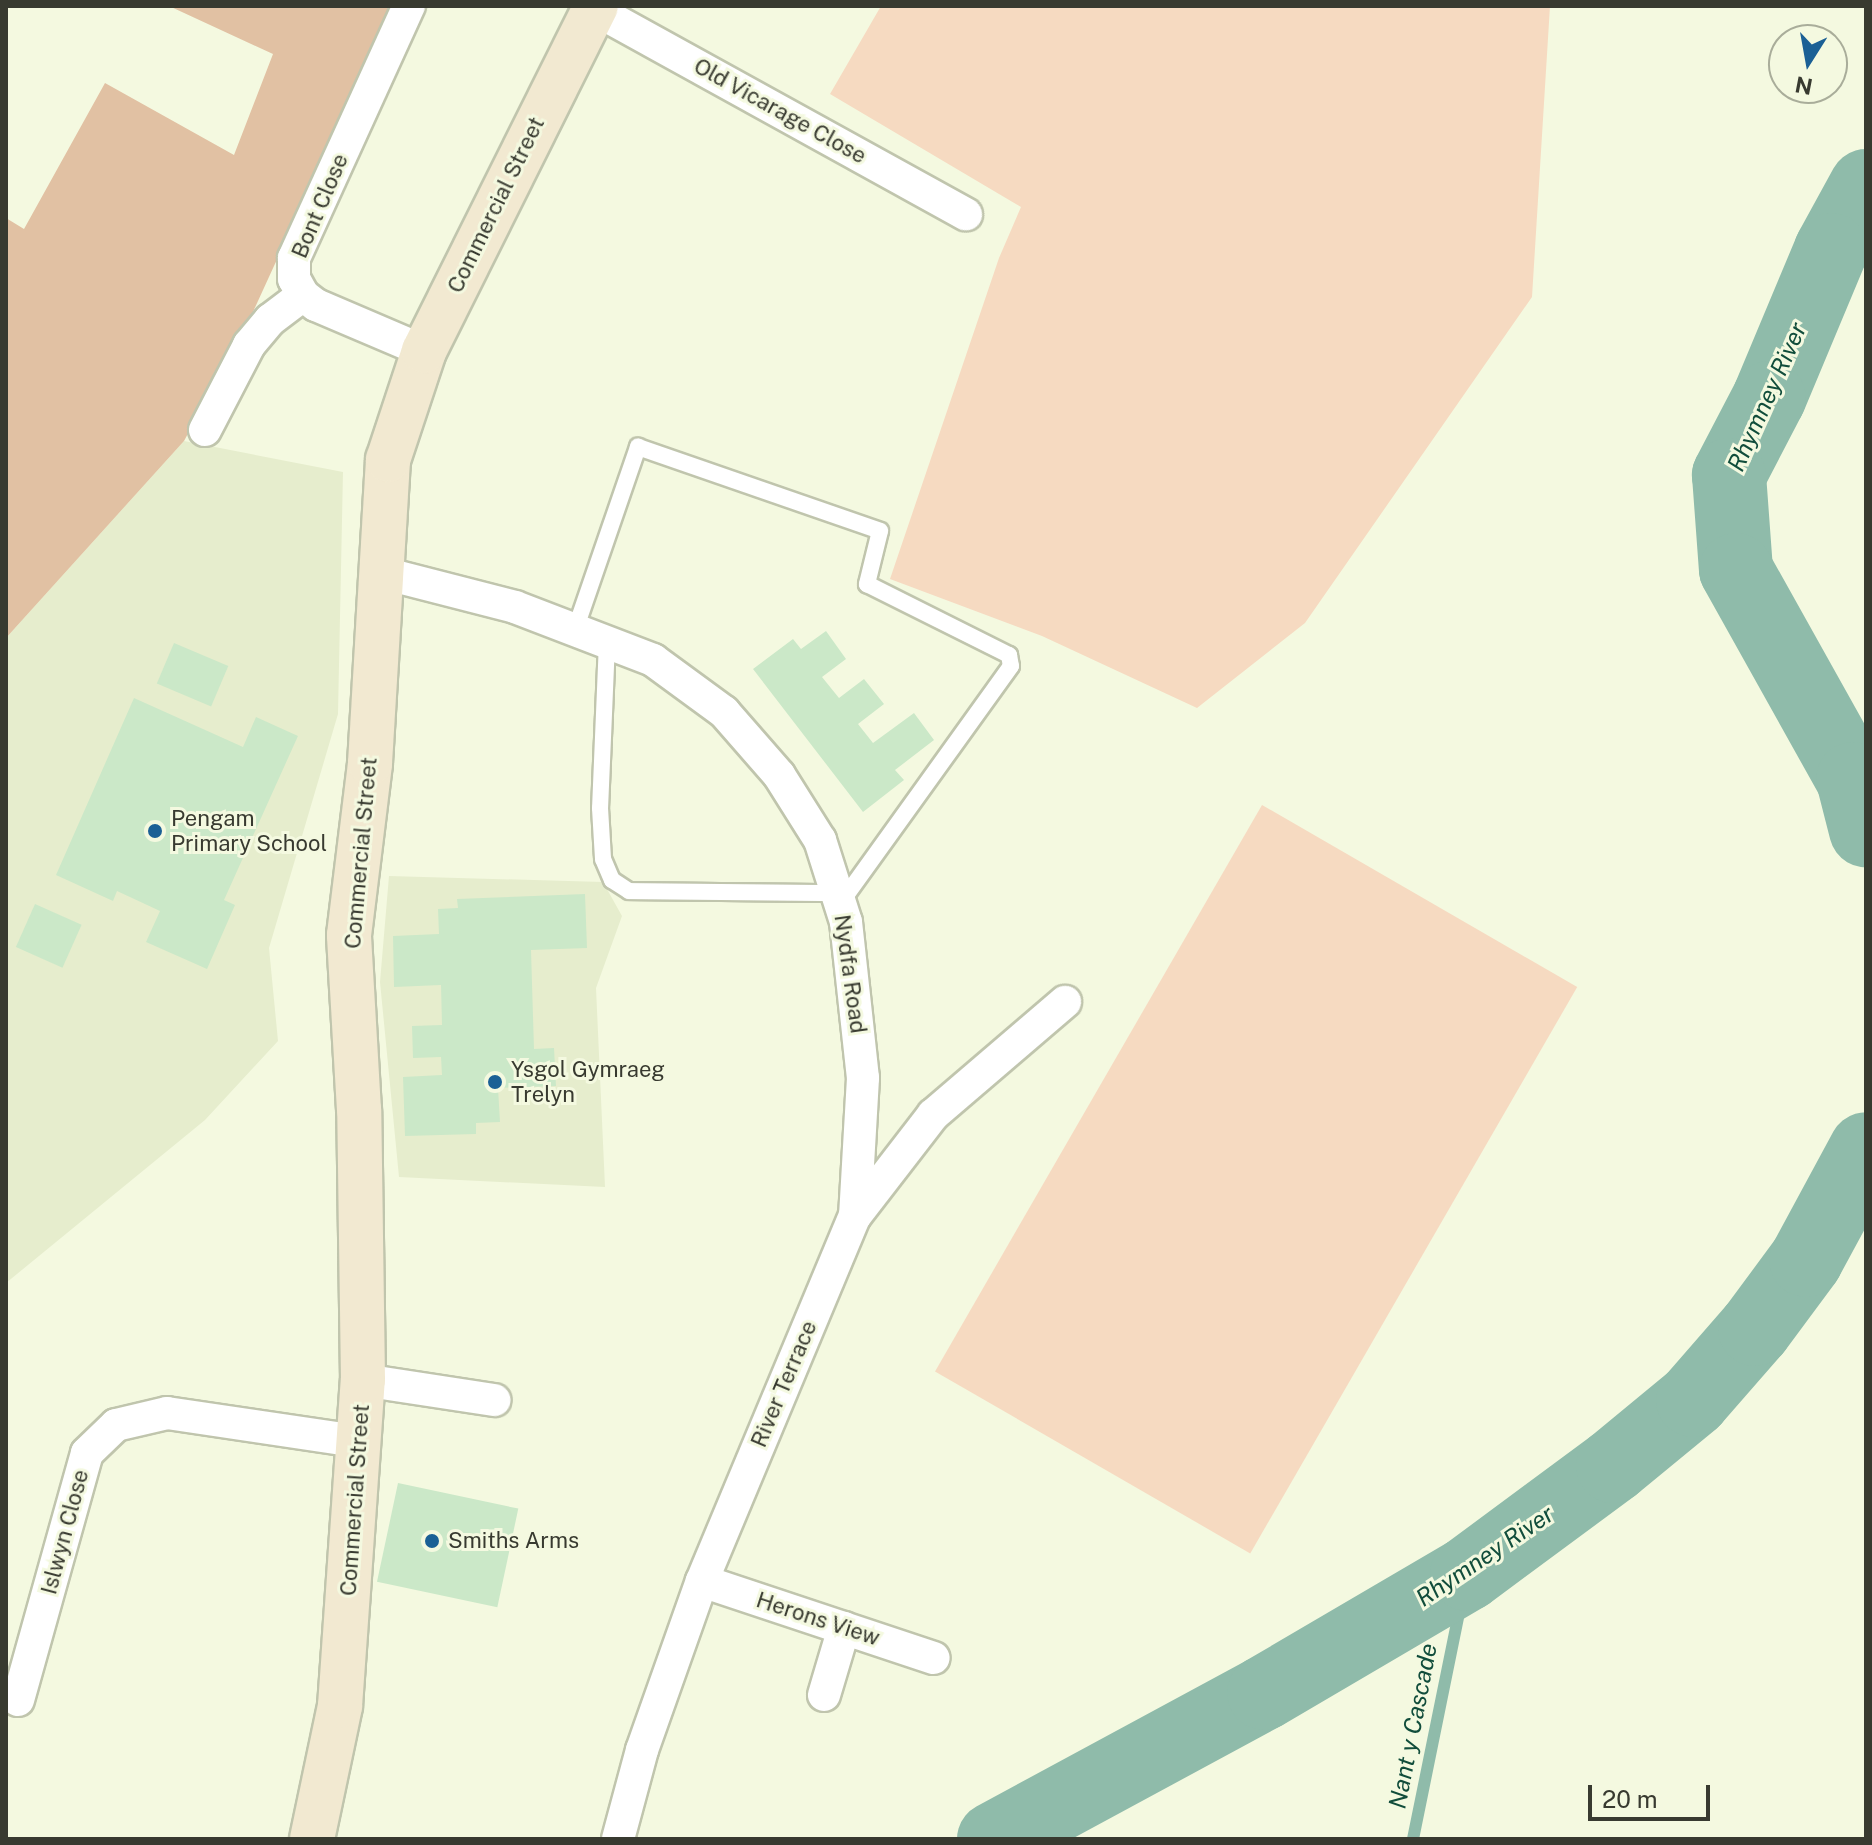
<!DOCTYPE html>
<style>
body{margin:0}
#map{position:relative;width:1872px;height:1845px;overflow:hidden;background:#f4f9e0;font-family:"Public Sans",sans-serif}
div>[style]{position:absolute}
.built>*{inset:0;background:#e6edcd}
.green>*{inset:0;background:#f6dac1;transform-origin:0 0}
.forest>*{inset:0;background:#e1c1a3}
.stream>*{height:12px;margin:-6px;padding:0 6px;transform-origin:6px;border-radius:6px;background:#8fbbaa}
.river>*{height:74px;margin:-37px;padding:0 37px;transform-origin:37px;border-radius:37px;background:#8fbbaa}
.building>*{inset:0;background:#cbe8c8;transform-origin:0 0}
.roads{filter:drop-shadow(2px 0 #c0c5ad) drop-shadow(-2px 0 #c0c5ad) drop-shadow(0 2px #c0c5ad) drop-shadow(0 -2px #c0c5ad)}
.service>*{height:16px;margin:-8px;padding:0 8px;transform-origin:8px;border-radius:8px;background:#fff}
.minor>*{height:32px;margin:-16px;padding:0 16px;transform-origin:16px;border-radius:16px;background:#fff}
.secondary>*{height:44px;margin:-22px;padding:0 22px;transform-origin:22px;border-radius:22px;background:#f2e9d1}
.dots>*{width:22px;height:22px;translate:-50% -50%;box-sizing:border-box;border:4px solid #f4f9e0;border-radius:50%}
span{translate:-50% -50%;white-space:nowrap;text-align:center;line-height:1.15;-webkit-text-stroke:6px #f4f9e0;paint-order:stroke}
.street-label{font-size:22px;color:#383a30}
.poi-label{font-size:22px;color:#383a30}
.left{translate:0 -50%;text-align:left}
.water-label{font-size:24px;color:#114d3b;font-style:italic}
.frame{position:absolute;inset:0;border:8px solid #383a30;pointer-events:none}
.north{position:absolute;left:1768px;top:24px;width:80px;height:80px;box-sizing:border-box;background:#f4f9e0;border:2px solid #a9ad9a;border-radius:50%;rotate:191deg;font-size:22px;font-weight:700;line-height:32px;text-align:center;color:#383a30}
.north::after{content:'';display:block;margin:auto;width:28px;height:36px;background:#1b6095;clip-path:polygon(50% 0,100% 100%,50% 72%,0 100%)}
.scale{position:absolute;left:1588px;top:1785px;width:122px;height:36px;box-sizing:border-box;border:4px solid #383a30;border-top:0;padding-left:10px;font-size:24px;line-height:28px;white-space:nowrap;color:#383a30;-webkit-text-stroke:6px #f4f9e0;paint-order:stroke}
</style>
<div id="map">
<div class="built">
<div style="clip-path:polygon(184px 441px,343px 472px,338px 714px,269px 948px,278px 1041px,205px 1120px,6px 1283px,6px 638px)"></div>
<div style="clip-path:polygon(389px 876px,603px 882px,622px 916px,596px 988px,605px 1187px,399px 1177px,380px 982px)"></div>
</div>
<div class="green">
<div style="clip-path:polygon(881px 6px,1550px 6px,1532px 297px,1305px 623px,1197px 708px,1042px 636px,890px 579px,999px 258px,1021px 207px,830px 94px)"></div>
<div style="left:1262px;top:805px;width:364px;height:654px;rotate:30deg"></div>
</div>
<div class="forest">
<div style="clip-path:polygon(169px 6px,393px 6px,252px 314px,184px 441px,6px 638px,6px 218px,24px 229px,105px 83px,234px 155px,273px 54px)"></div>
</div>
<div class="stream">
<div style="left:1413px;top:1839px;width:270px;rotate:-78.5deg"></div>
</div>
<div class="river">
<div style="left:1866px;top:186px;width:73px;rotate:118.7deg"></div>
<div style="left:1831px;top:250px;width:160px;rotate:112.7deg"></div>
<div style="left:1769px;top:398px;width:87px;rotate:117.5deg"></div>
<div style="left:1729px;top:475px;width:95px;rotate:85.8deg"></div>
<div style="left:1736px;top:570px;width:240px;rotate:60.8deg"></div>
<div style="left:1853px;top:779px;width:53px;rotate:75.7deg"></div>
<div style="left:994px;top:1839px;width:307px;rotate:-28.4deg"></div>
<div style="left:1264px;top:1693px;width:235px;rotate:-30.4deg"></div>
<div style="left:1467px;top:1574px;width:182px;rotate:-36.5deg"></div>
<div style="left:1613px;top:1466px;width:104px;rotate:-39.5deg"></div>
<div style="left:1693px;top:1400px;width:94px;rotate:-48.9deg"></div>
<div style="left:1755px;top:1329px;width:86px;rotate:-53.5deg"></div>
<div style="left:1806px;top:1260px;width:126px;rotate:-61.6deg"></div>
</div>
<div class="building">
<div style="clip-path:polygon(826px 631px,846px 659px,822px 677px,839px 698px,864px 679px,884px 704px,858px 724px,873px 743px,914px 713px,934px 740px,895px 770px,904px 780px,863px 812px,753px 669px,793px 639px,801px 649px)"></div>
<div style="left:174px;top:643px;width:59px;height:44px;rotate:23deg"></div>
<div style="clip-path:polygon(134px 698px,243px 747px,256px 717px,298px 736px,224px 900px,235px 905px,207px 969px,146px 942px,160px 911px,117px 891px,113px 901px,56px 875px)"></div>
<div style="clip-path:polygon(585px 894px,587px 948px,531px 950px,534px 1049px,554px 1048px,556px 1086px,498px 1088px,500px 1122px,476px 1123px,476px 1134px,405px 1136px,403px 1077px,442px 1075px,441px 1057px,413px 1058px,412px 1026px,442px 1025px,441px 985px,394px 987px,393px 936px,439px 934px,438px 909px,458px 908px,457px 899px)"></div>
<div style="left:35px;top:904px;width:51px;height:47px;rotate:24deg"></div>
<div style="left:398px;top:1483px;width:123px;height:101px;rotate:12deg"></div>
</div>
<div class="roads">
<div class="service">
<div style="left:575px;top:630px;width:194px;rotate:-71deg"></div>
<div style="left:638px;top:447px;width:256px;rotate:19.1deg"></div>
<div style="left:880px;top:531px;width:55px;rotate:103.8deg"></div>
<div style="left:867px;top:584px;width:159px;rotate:26.6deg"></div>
<div style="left:1009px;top:655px;width:11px;rotate:80deg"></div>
<div style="left:1011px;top:666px;width:293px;rotate:125.7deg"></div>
<div style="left:607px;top:642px;width:166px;rotate:92.4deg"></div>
<div style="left:600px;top:808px;width:51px;rotate:86.6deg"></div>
<div style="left:603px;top:859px;width:23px;rotate:67deg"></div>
<div style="left:612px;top:880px;width:20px;rotate:33deg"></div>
<div style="left:629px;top:891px;width:208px;rotate:0.6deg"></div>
</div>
<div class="minor">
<div style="left:594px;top:9px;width:425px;rotate:28.9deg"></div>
<div style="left:303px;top:295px;width:16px;rotate:38deg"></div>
<div style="left:316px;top:305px;width:117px;rotate:23.1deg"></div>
<div style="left:205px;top:430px;width:96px;rotate:-62.6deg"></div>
<div style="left:249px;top:345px;width:33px;rotate:-50deg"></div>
<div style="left:270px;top:320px;width:41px;rotate:-37.1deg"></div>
<div style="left:303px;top:295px;width:18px;rotate:-119deg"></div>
<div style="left:294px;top:279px;width:21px;rotate:-90deg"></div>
<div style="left:294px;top:258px;width:277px;rotate:-65.5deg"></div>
<div style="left:379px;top:572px;width:140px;rotate:14.4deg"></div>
<div style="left:515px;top:607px;width:148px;rotate:21deg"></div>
<div style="left:653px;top:660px;width:88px;rotate:36.2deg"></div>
<div style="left:724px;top:712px;width:84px;rotate:48.9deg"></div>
<div style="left:779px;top:775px;width:77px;rotate:57.8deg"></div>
<div style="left:820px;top:840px;width:86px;rotate:72.4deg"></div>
<div style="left:846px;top:922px;width:157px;rotate:83.8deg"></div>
<div style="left:863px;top:1078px;width:138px;rotate:93.3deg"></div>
<div style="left:363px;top:1380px;width:133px;rotate:8.7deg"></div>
<div style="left:702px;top:1581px;width:244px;rotate:18.4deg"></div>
<div style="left:824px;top:1695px;width:70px;rotate:-73.4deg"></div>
<div style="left:18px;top:1700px;width:256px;rotate:-74.4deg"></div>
<div style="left:87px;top:1453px;width:40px;rotate:-44deg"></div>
<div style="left:116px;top:1425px;width:52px;rotate:-13.2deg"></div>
<div style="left:167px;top:1413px;width:192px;rotate:8.4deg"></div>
<div style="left:618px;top:1839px;width:92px;rotate:-74.9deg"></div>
<div style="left:642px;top:1750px;width:179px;rotate:-70.5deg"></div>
<div style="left:702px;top:1581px;width:396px;rotate:-67.3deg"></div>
<div style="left:855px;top:1216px;width:128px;rotate:-52.3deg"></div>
<div style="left:933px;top:1115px;width:174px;rotate:-40.6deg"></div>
</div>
<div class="secondary">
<div style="left:312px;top:1839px;width:136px;rotate:-78.1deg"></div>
<div style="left:340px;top:1706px;width:327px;rotate:-86deg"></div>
<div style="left:363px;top:1380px;width:270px;rotate:-90.8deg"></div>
<div style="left:359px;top:1110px;width:175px;rotate:-93.3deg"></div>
<div style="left:349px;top:935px;width:173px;rotate:-83deg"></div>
<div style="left:370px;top:763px;width:304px;rotate:-86.6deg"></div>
<div style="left:388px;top:460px;width:115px;rotate:-71.7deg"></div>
<div style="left:424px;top:351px;width:385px;rotate:-63.5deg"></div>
</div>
</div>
<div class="dots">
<div style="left:155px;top:831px;background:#1b6095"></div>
<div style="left:495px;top:1082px;background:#1b6095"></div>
<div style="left:432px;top:1541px;background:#1b6095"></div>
</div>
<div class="street-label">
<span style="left:780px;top:111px;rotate:29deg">Old Vicarage Close</span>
<span style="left:496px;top:205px;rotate:-64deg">Commercial Street</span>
<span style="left:320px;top:206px;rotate:-67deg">Bont Close</span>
<span style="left:361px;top:853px;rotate:-85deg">Commercial Street</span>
<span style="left:850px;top:974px;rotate:82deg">Nydfa Road</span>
<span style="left:784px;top:1384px;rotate:-67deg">River Terrace</span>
<span style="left:355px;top:1500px;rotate:-86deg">Commercial Street</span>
<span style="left:65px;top:1532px;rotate:-75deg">Islwyn Close</span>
<span style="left:818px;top:1619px;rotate:18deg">Herons View</span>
</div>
<div class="poi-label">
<span class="left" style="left:171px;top:831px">Pengam<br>Primary School</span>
<span class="left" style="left:511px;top:1082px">Ysgol Gymraeg<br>Trelyn</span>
<span class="left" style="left:448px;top:1541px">Smiths Arms</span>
</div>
<div class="water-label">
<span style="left:1767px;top:397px;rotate:-66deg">Rhymney River</span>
<span style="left:1485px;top:1556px;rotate:-34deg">Rhymney River</span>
<span style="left:1413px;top:1726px;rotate:-79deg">Nant y Cascade</span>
</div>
<div class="frame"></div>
<div class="north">N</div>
<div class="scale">20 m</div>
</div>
